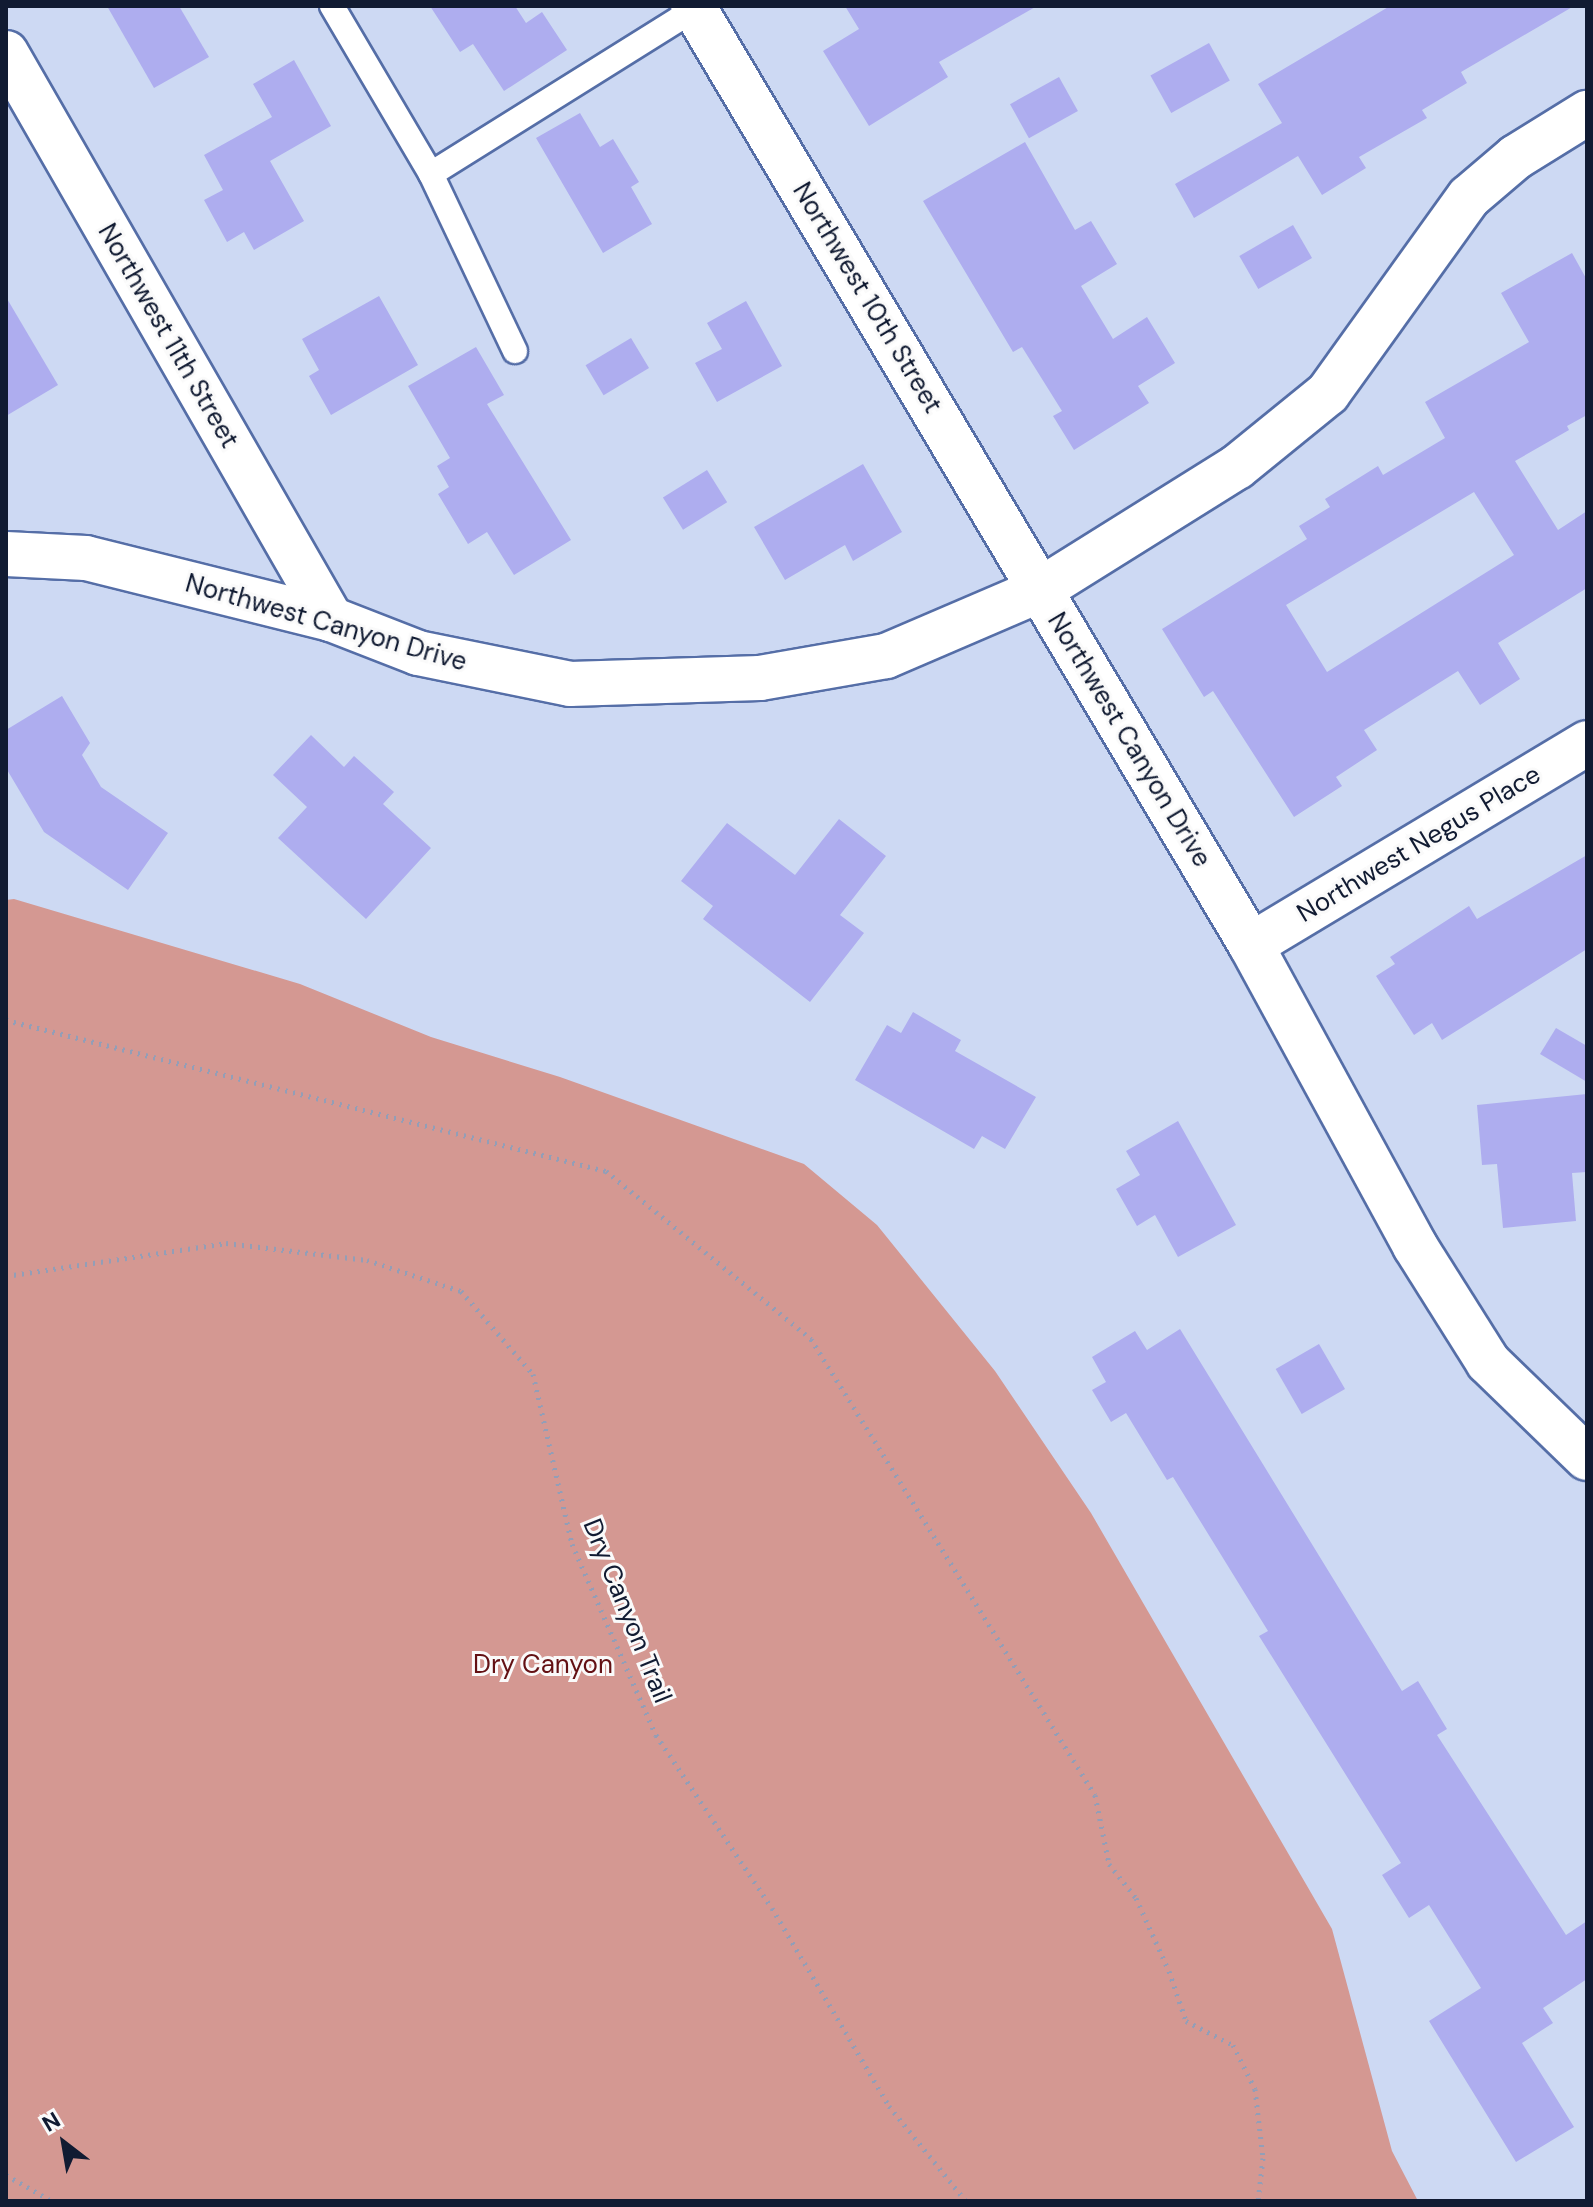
<!DOCTYPE html>
<style>
body{margin:0}
#map{position:relative;width:1593px;height:2207px;overflow:hidden;background:#cdd9f3;font-family:"DM Sans",sans-serif}
div>[style]{position:absolute}
.green>*{inset:0;background:#d49892}
.building>*{inset:0;background:#aeadef;transform-origin:0 0}
.path>*{height:5px;margin-top:-2.5px;transform-origin:0;background:repeating-linear-gradient(90deg,#939eb7 0 2px,transparent 0 8px)}
.roads{filter:drop-shadow(2px 0 #556ea7) drop-shadow(-2px 0 #556ea7) drop-shadow(0 2px #556ea7) drop-shadow(0 -2px #556ea7)}
.service>*{height:24px;margin:-12px;padding:0 12px;transform-origin:12px;border-radius:12px;background:#fff}
.minor>*{height:44px;margin:-22px;padding:0 22px;transform-origin:22px;border-radius:22px;background:#fff}
.tertiary>*{height:44px;margin:-22px;padding:0 22px;transform-origin:22px;border-radius:22px;background:#fff}
span{translate:-50% -50%;white-space:nowrap;text-align:center;line-height:1.15;-webkit-text-stroke:6px #fafafa;paint-order:stroke}
.street-label{font-size:26px;color:#111b32}
.park-label{font-size:26px;color:#631013}
.frame{position:absolute;inset:0;border:8px solid #111b32;pointer-events:none}
.north{position:absolute;left:24px;top:2103px;width:80px;height:80px;-webkit-text-stroke:6px #fafafa;paint-order:stroke;rotate:329deg;font-size:22px;font-weight:700;line-height:32px;text-align:center;color:#111b32}
.north::after{content:'';display:block;margin:auto;width:28px;height:36px;background:#111b32;clip-path:polygon(50% 0,100% 100%,50% 72%,0 100%)}
</style>
<div id="map">
<div class="green">
<div style="clip-path:polygon(14px 899px,300px 984px,431px 1037px,560px 1077px,804px 1164px,877px 1225px,995px 1371px,1091px 1513px,1332px 1929px,1392px 2151px,1418px 2201px,6px 2201px,6px 900px)"></div>
</div>
<div class="building">
<div style="clip-path:polygon(107px 6px,179px 6px,209px 57px,154px 88px)"></div>
<div style="clip-path:polygon(430px 6px,515px 6px,526px 23px,542px 12px,567px 50px,504px 91px,473px 44px,460px 52px)"></div>
<div style="clip-path:polygon(845px 6px,1037px 6px,939px 62px,948px 77px,869px 126px,823px 51px,859px 29px)"></div>
<div style="clip-path:polygon(1390px 6px,1574px 6px,1461px 72px,1467px 83px,1422px 110px,1427px 118px,1359px 157px,1366px 168px,1322px 195px,1298px 156px,1194px 218px,1175px 184px,1282px 123px,1258px 84px)"></div>
<div style="left:1209px;top:43px;width:43px;height:67px;rotate:61deg"></div>
<div style="clip-path:polygon(294px 60px,331px 126px,270px 161px,304px 221px,254px 250px,244px 232px,227px 242px,204px 200px,223px 190px,204px 155px,272px 117px,253px 84px)"></div>
<div style="left:1059px;top:77px;width:39px;height:56px;rotate:61deg"></div>
<div style="clip-path:polygon(580px 113px,600px 147px,613px 139px,639px 182px,631px 187px,652px 224px,603px 253px,536px 138px)"></div>
<div style="clip-path:polygon(1025px 142px,1075px 230px,1091px 221px,1117px 264px,1081px 286px,1113px 339px,1147px 317px,1175px 363px,1138px 386px,1149px 403px,1074px 450px,1053px 416px,1062px 411px,1022px 347px,1013px 352px,923px 201px)"></div>
<div style="left:1293px;top:225px;width:38px;height:62px;rotate:60deg"></div>
<div style="clip-path:polygon(evenodd,1572px 253px,1587px 280px,1587px 415px,1567px 426px,1569px 430px,1515px 461px,1558px 530px,1587px 511px,1587px 588px,1498px 643px,1520px 679px,1480px 705px,1458px 671px,1364px 730px,1377px 750px,1336px 777px,1342px 786px,1294px 817px,1213px 691px,1204px 697px,1162px 629px,1307px 539px,1299px 526px,1330px 507px,1325px 499px,1378px 466px,1383px 475px,1445px 438px,1425px 402px,1529px 342px,1501px 293px,1572px 253px,1474px 492px,1514px 555px,1327px 672px,1286px 605px,1474px 492px)"></div>
<div style="clip-path:polygon(379px 296px,418px 365px,331px 415px,309px 376px,319px 370px,302px 339px)"></div>
<div style="clip-path:polygon(6px 297px,58px 385px,6px 416px)"></div>
<div style="clip-path:polygon(746px 301px,782px 366px,717px 402px,695px 363px,722px 349px,707px 323px)"></div>
<div style="left:631px;top:338px;width:35px;height:53px;rotate:59deg"></div>
<div style="clip-path:polygon(476px 347px,504px 395px,487px 404px,571px 540px,514px 575px,487px 532px,468px 544px,438px 494px,449px 487px,437px 466px,450px 458px,408px 386px)"></div>
<div style="clip-path:polygon(863px 464px,902px 532px,853px 561px,845px 545px,785px 580px,754px 527px)"></div>
<div style="left:707px;top:470px;width:38px;height:52px;rotate:58deg"></div>
<div style="clip-path:polygon(62px 696px,90px 743px,82px 755px,101px 787px,168px 833px,128px 890px,44px 832px,6px 768px,6px 730px)"></div>
<div style="clip-path:polygon(311px 735px,344px 767px,354px 756px,394px 792px,383px 804px,431px 848px,366px 919px,278px 838px,307px 807px,273px 775px)"></div>
<div style="clip-path:polygon(839px 819px,886px 856px,840px 915px,864px 933px,810px 1002px,703px 919px,713px 906px,681px 881px,727px 823px,795px 875px)"></div>
<div style="clip-path:polygon(1587px 855px,1587px 949px,1442px 1040px,1432px 1023px,1414px 1035px,1376px 976px,1395px 964px,1390px 957px,1469px 906px,1477px 919px)"></div>
<div style="clip-path:polygon(913px 1012px,961px 1040px,955px 1051px,1036px 1097px,1005px 1149px,982px 1136px,974px 1149px,855px 1080px,887px 1025px,901px 1033px)"></div>
<div style="clip-path:polygon(1556px 1028px,1587px 1046px,1587px 1082px,1540px 1054px)"></div>
<div style="clip-path:polygon(1587px 1094px,1587px 1172px,1572px 1173px,1576px 1221px,1503px 1228px,1497px 1164px,1482px 1165px,1477px 1105px)"></div>
<div style="clip-path:polygon(1178px 1121px,1236px 1225px,1178px 1257px,1155px 1215px,1137px 1226px,1116px 1189px,1140px 1175px,1126px 1151px)"></div>
<div style="clip-path:polygon(1180px 1329px,1402px 1691px,1418px 1681px,1447px 1729px,1437px 1735px,1566px 1935px,1587px 1921px,1587px 1979px,1543px 2008px,1553px 2023px,1522px 2043px,1574px 2127px,1516px 2162px,1429px 2021px,1481px 1988px,1429px 1905px,1409px 1918px,1382px 1875px,1401px 1863px,1259px 1636px,1268px 1631px,1173px 1477px,1167px 1480px,1126px 1413px,1111px 1422px,1092px 1390px,1106px 1382px,1092px 1357px,1135px 1331px,1147px 1350px)"></div>
<div style="left:1319px;top:1344px;width:52px;height:50px;rotate:60deg"></div>
</div>
<div class="path">
<div style="left:6px;top:1020px;width:619px;rotate:14.13deg"></div>
<div style="left:606px;top:1171px;width:265px;rotate:39.3deg"></div>
<div style="left:811px;top:1339px;width:537px;rotate:58.09deg"></div>
<div style="left:1095px;top:1795px;width:70px;rotate:78.5deg"></div>
<div style="left:1109px;top:1864px;width:43px;rotate:51.5deg"></div>
<div style="left:1136px;top:1898px;width:80px;rotate:65.7deg"></div>
<div style="left:1169px;top:1971px;width:53px;rotate:71.2deg"></div>
<div style="left:1186px;top:2021px;width:53px;rotate:27.1deg"></div>
<div style="left:1233px;top:2045px;width:49px;rotate:63.4deg"></div>
<div style="left:1255px;top:2089px;width:69px;rotate:83.4deg"></div>
<div style="left:1263px;top:2158px;width:43px;rotate:96.6deg"></div>
<div style="left:6px;top:1276px;width:222px;rotate:-8.5deg"></div>
<div style="left:226px;top:1243px;width:142px;rotate:6.9deg"></div>
<div style="left:367px;top:1260px;width:99px;rotate:18.3deg"></div>
<div style="left:461px;top:1291px;width:110px;rotate:49.1deg"></div>
<div style="left:533px;top:1374px;width:174px;rotate:77.1deg"></div>
<div style="left:572px;top:1544px;width:209px;rotate:66.3deg"></div>
<div style="left:656px;top:1735px;width:208px;rotate:56.2deg"></div>
<div style="left:772px;top:1908px;width:230px;rotate:59.4deg"></div>
<div style="left:889px;top:2106px;width:122px;rotate:51deg"></div>
<div style="left:6px;top:2175px;width:53px;rotate:29.5deg"></div>
</div>
<div class="roads">
<div class="service">
<div style="left:332px;top:6px;width:195px;rotate:59.5deg"></div>
<div style="left:431px;top:174px;width:311px;rotate:-32deg"></div>
<div style="left:431px;top:174px;width:196px;rotate:64.6deg"></div>
</div>
<div class="minor">
<div style="left:6px;top:53px;width:653px;rotate:60.14deg"></div>
<div style="left:6px;top:554px;width:80px;rotate:2.9deg"></div>
<div style="left:86px;top:558px;width:252px;rotate:14deg"></div>
<div style="left:331px;top:619px;width:93px;rotate:21.3deg"></div>
<div style="left:418px;top:653px;width:155px;rotate:11.5deg"></div>
<div style="left:570px;top:684px;width:190px;rotate:-1.8deg"></div>
<div style="left:760px;top:678px;width:128px;rotate:-9.9deg"></div>
<div style="left:886px;top:656px;width:168px;rotate:-23.2deg"></div>
<div style="left:1040px;top:590px;width:232px;rotate:-32deg"></div>
<div style="left:1237px;top:467px;width:117px;rotate:-39.1deg"></div>
<div style="left:1328px;top:393px;width:241px;rotate:-54.3deg"></div>
<div style="left:1469px;top:197px;width:62px;rotate:-40.4deg"></div>
<div style="left:1516px;top:157px;width:84px;rotate:-31.8deg"></div>
<div style="left:1251px;top:945px;width:392px;rotate:-31deg"></div>
</div>
<div class="tertiary">
<div style="left:693px;top:6px;width:1092px;rotate:59.28deg"></div>
<div style="left:1251px;top:945px;width:343px;rotate:61.4deg"></div>
<div style="left:1415px;top:1246px;width:137px;rotate:57.8deg"></div>
<div style="left:1488px;top:1362px;width:138px;rotate:44.1deg"></div>
</div>
</div>
<div class="street-label">
<span style="left:867px;top:298px;rotate:59deg">Northwest 10th Street</span>
<span style="left:168px;top:336px;rotate:60deg">Northwest 11th Street</span>
<span style="left:326px;top:623px;rotate:16deg">Northwest Canyon Drive</span>
<span style="left:1129px;top:740px;rotate:59deg">Northwest Canyon Drive</span>
<span style="left:1419px;top:844px;rotate:-31deg">Northwest Negus Place</span>
<span style="left:627px;top:1611px;rotate:68deg">Dry Canyon Trail</span>
</div>
<div class="park-label">
<span style="left:543px;top:1665px">Dry Canyon</span>
</div>
<div class="frame"></div>
<div class="north">N</div>
</div>
